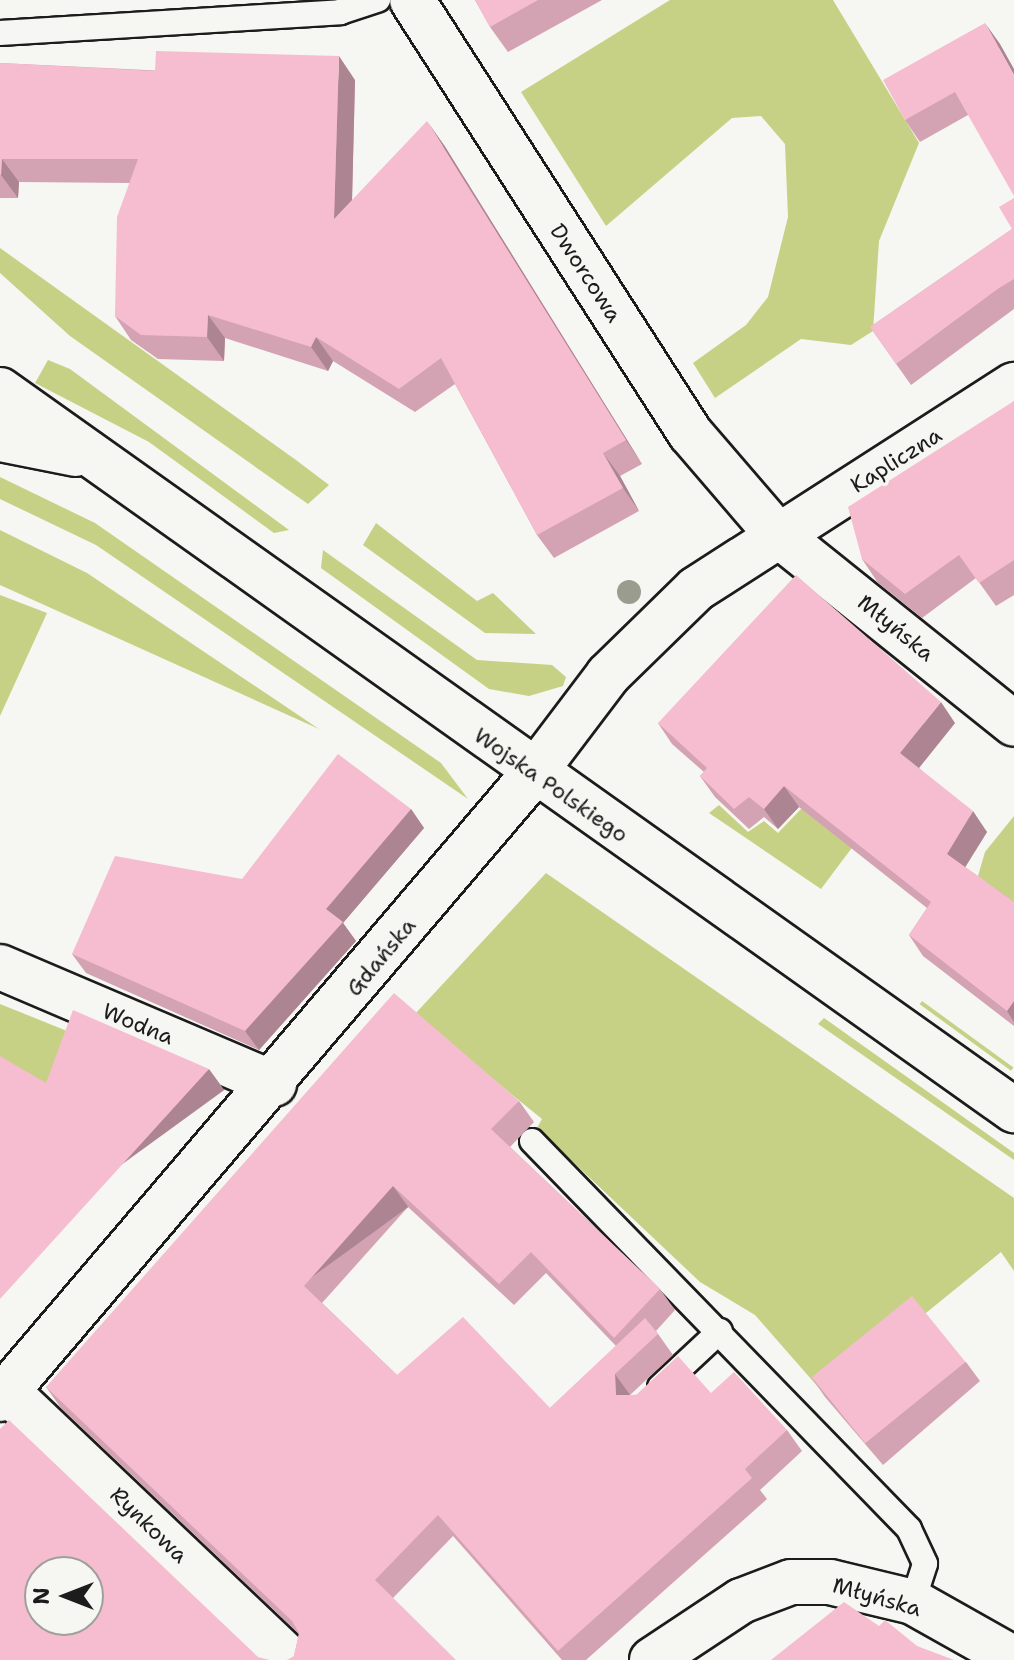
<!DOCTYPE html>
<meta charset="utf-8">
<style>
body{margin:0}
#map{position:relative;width:1014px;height:1660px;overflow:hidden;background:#f6f6f2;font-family:"Shantell Sans",sans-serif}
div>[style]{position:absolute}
.green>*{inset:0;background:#c7d185;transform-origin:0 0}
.roads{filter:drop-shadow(2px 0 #1c1c1c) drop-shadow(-2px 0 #1c1c1c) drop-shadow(0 2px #1c1c1c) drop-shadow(0 -2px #1c1c1c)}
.lane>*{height:24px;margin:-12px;padding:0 12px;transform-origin:12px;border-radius:12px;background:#f6f6f2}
.street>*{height:44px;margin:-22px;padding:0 22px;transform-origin:22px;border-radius:22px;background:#f6f6f2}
.secondary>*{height:44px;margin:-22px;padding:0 22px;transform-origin:22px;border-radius:22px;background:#f6f6f2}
.trees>*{width:24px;height:24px;margin:-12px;border-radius:50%;background:#9a9c8e}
.wall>*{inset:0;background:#d4a3b3}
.shaded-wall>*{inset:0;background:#ac8492;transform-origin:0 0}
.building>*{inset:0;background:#f6bdd0;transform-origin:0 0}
span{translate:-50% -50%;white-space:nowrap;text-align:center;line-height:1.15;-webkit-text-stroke:7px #f6f6f2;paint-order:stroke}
.street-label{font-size:22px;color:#1c1c1c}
.north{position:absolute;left:24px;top:1556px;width:80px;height:80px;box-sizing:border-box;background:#f6f6f2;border:2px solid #9f9f9c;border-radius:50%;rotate:270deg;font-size:22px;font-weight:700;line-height:32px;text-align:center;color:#1c1c1c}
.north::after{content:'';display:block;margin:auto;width:28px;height:36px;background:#1c1c1c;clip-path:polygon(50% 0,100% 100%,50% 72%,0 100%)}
</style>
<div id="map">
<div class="green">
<div style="clip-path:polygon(670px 0,833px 0,919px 143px,879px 241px,873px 331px,851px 345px,801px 339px,715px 398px,693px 363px,746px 325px,768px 297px,788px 217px,785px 144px,761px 116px,732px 118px,606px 226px,521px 92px)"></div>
<div style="clip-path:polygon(0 248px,296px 460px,329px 485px,308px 504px,70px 336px,0 273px)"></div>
<div style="clip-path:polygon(48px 360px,70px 369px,289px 530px,274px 533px,149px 442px,35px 383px)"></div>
<div style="clip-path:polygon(0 477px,95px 523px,441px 763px,468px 799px,96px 545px,0 499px)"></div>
<div style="clip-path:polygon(376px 523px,477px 601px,493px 593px,536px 634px,485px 633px,363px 545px)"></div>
<div style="clip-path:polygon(0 530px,87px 573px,319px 729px,0 585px)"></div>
<div style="clip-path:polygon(323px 550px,477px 660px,552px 665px,566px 677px,563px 686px,529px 696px,489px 689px,321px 568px)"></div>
<div style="clip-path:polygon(0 595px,47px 613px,0 716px)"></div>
<div style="clip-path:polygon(822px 787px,887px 801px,821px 889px,709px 813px,719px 805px,748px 832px,764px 821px,778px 833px)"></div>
<div style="clip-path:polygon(1014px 816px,1014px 903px,978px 876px,985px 852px)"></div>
<div style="clip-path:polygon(546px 873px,1014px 1198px,1014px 1271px,1001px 1252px,825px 1395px,755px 1315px,700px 1282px,537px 1128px,542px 1119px,414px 1015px)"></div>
<div style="left:922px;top:1001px;width:113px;height:4px;rotate:36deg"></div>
<div style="clip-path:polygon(0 1004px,82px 1037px,59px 1098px,0 1063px)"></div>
<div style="clip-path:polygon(824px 1018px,1014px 1153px,1014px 1160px,818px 1024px)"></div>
</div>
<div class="roads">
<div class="lane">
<div style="left:0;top:33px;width:341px;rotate:-3.5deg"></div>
<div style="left:340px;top:12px;width:40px;rotate:-18deg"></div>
<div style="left:532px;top:1141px;width:541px;rotate:45.82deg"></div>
<div style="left:909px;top:1529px;width:38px;rotate:65deg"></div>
<div style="left:925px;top:1564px;width:40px;rotate:108deg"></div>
<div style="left:660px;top:1387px;width:82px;rotate:-43deg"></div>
</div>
<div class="street">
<div style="left:776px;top:533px;width:305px;rotate:38.7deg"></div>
<div style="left:0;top:967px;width:298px;rotate:23.1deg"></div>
<div style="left:7px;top:1391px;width:390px;rotate:43.5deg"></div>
<div style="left:0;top:1399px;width:823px;rotate:-49.53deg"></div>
<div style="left:652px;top:1660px;width:107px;rotate:-33.5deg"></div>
<div style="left:741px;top:1601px;width:53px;rotate:-20.8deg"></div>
<div style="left:791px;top:1582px;width:39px"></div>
<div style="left:830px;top:1582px;width:85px;rotate:13.5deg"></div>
<div style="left:913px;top:1602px;width:116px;rotate:29.4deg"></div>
</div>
<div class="secondary">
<div style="left:412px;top:0;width:515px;rotate:57.3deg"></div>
<div style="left:690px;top:433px;width:132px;rotate:49.3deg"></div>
<div style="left:0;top:390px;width:1244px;rotate:35.38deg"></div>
<div style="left:0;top:439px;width:77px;rotate:11.2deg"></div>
<div style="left:534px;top:773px;width:123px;rotate:-52.9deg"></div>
<div style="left:608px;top:675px;width:123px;rotate:-44.3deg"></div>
<div style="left:696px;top:589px;width:378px;rotate:-32.7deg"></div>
</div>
</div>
<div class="trees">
<div style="left:629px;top:592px"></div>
</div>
<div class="wall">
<div style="clip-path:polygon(475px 0,602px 0,508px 52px,490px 27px)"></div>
<div style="clip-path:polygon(1000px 44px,968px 115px,920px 142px,905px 120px)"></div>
<div style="clip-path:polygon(0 63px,355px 80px,352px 200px,444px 145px,642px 464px,620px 476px,639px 511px,554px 558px,537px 535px,455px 384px,415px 412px,333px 361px,328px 371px,225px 338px,224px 361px,158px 359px,131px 340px,115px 316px,130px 183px,19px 182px,18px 198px,0 198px)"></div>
<div style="clip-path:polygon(1014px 198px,1014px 309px,911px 385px,870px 327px,1012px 229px)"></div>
<div style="clip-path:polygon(1014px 401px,1014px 595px,996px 606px,976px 578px,922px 618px,878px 583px,862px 559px)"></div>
<div style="clip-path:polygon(658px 723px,955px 723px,919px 768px,987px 832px,965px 867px,1014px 902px,1014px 1026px,923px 956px,909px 935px,927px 908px,799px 807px,778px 829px,764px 817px,749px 829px,715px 797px,700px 776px,704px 772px,672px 744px)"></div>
<div style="clip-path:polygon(411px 809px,424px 828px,343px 923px,356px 941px,259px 1050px,86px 973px,72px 954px,242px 879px)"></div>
<div style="clip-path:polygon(evenodd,519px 1101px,534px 1122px,510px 1147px,660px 1289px,675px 1310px,656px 1331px,673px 1355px,630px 1395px,711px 1393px,787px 1430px,802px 1451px,760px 1490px,767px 1499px,586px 1660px,562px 1660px,453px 1536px,393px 1598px,294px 1656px,299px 1634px,61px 1408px,46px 1387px,519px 1101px,408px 1207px,514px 1305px,546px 1273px,616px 1346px,550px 1408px,397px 1375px,322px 1303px,408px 1207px)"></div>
<div style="clip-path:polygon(966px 1362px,980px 1381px,883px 1465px,825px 1397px,812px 1378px)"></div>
</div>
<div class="shaded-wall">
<div style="clip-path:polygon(985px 23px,1000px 44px,1014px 69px,1014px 75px)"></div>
<div style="clip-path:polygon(339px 56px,355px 80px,351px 242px,334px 219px)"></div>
<div style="clip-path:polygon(427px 121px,444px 145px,642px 464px,626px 440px)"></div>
<div style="clip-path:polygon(2px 159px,19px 182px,18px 198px,1px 175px)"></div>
<div style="clip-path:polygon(208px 315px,225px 338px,224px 361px,207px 337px)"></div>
<div style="clip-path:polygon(316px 337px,333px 361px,328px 371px,311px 347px)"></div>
<div style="clip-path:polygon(603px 453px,620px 476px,639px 511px,623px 488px)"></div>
<div style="clip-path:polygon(941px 702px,955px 723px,914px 774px,900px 753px)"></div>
<div style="clip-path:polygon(784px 786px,799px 807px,778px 829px,764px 809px)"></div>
<div style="clip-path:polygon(411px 809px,424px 828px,343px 923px,356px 941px,259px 1050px,245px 1031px,326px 909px)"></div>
<div style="clip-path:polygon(973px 811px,987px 832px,961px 874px,947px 854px)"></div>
<div style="clip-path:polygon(1014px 1001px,1014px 1022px,1007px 1011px)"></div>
<div style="left:209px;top:1069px;width:26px;height:311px;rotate:54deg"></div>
<div style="left:393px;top:1186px;width:26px;height:134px;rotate:54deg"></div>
<div style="clip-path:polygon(615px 1374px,630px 1395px,616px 1395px)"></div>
</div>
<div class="building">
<div style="clip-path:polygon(475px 0,538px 0,490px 27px)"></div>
<div style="clip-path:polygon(985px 23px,1014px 75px,1014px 196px,955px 92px,905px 120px,883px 80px)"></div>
<div style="clip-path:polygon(156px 51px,339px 56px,334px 219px,427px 121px,626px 440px,603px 453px,623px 488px,537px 535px,441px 358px,399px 389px,316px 337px,311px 347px,208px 315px,207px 337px,141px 335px,115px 316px,117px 217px,138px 159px,2px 159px,1px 175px,0 175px,0 63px,155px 71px)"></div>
<div style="clip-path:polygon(1014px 198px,1014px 279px,999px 288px,896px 364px,870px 327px,1012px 229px,999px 207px)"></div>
<div style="clip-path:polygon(1014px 401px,1014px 560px,979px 583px,959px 555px,905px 594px,862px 559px,848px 507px)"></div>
<div style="clip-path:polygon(796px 575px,941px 702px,900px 753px,973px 811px,947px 854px,1014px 902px,1014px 1001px,1007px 1011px,909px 935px,931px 902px,784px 786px,764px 809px,749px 797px,734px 809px,700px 776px,707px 768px,658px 723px)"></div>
<div style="clip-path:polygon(338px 754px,411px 809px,326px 909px,343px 922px,245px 1031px,72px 954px,115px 856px,242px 879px)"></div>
<div style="clip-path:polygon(394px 993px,519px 1101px,491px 1129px,660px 1289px,614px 1338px,531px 1252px,499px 1284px,393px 1186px,304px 1286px,397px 1375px,463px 1317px,550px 1408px,645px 1318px,658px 1334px,615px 1374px,616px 1395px,636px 1395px,678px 1356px,711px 1393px,734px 1372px,787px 1430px,745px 1469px,752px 1478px,558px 1651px,438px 1515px,375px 1580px,456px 1660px,287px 1660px,294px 1656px,299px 1633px,292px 1621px,46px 1387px)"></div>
<div style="clip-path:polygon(73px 1010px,209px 1069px,0 1299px,0 1056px,46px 1083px)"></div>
<div style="left:912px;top:1296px;width:85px;height:129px;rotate:51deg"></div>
<div style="clip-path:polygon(evenodd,9px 1420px,258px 1657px,270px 1660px,0 1660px,0 1429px,9px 1420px,40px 1572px,88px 1572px,88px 1620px,40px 1620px,40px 1572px)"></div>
<div style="clip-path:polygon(844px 1602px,879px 1626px,885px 1620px,917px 1646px,954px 1660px,771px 1660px)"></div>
</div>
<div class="street-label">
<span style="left:586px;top:273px;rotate:57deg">Dworcowa</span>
<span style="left:896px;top:460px;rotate:-32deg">Kapliczna</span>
<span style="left:896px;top:628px;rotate:39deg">Młyńska</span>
<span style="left:551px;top:785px;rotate:35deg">Wojska Polskiego</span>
<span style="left:381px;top:957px;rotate:-50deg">Gdańska</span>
<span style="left:138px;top:1024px;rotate:22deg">Wodna</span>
<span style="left:149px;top:1525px;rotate:44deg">Rynkowa</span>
<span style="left:877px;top:1597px;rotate:16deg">Młyńska</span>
</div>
<div class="north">N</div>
</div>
